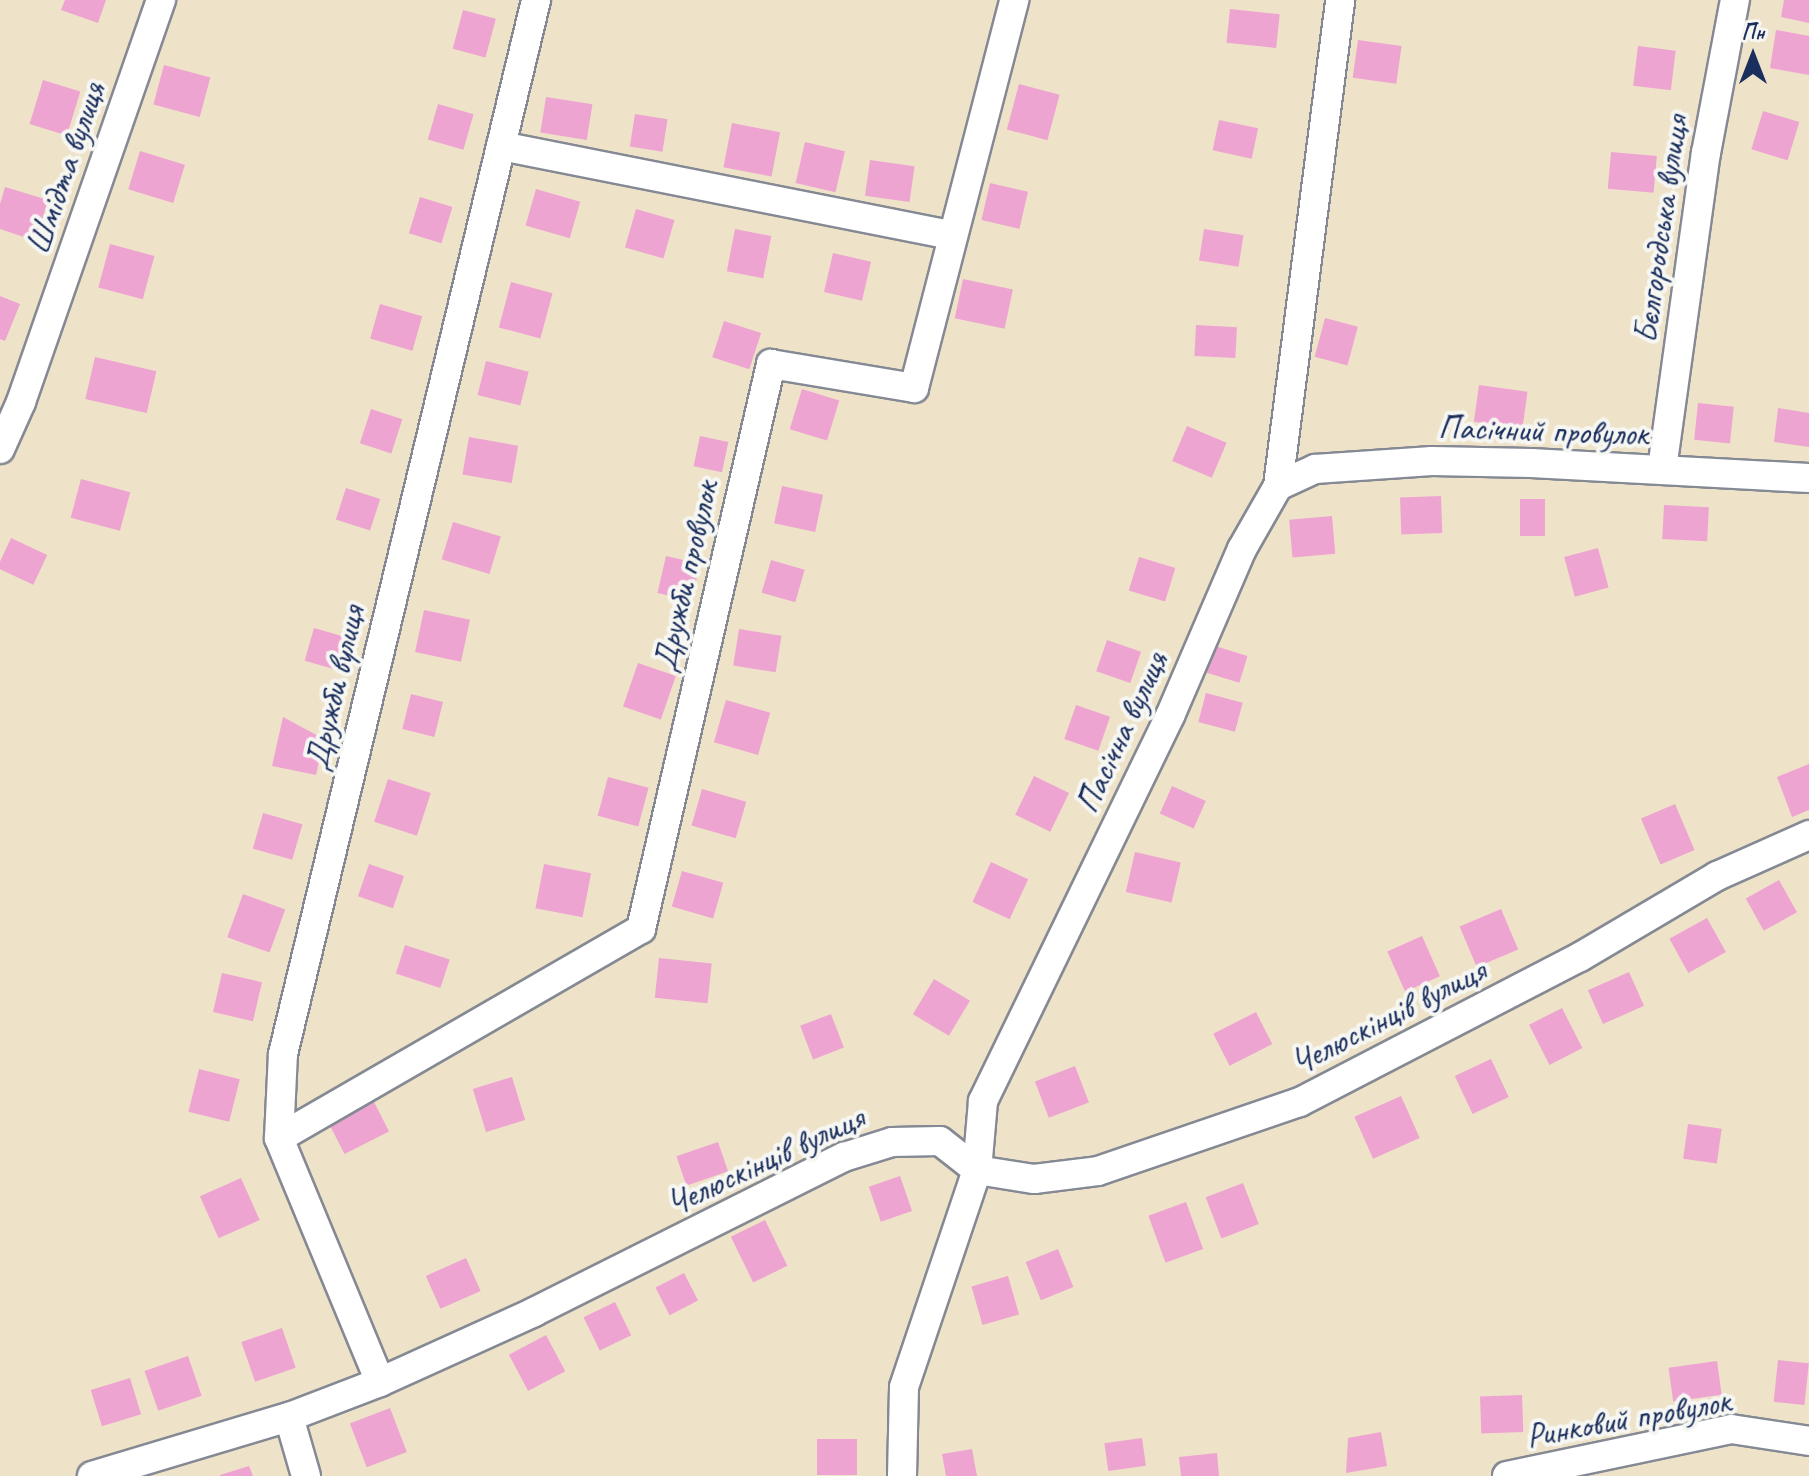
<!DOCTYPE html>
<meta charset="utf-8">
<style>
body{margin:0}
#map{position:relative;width:1809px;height:1476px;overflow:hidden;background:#eee3c8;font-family:Caveat,sans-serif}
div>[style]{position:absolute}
.building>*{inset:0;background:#eea4d1;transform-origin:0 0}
.roads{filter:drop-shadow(2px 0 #848993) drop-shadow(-2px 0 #848993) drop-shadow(0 2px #848993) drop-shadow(0 -2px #848993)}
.street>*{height:28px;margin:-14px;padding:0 14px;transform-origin:14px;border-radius:14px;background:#fff}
span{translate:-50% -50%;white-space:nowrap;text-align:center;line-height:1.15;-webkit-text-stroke:8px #f6f6f2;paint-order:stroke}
.street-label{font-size:34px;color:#1b2f5e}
.north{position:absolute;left:1713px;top:16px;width:80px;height:80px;-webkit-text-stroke:6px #f6f6f2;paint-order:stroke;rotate:0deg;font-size:22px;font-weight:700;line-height:32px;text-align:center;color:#1b2f5e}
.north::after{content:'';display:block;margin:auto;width:28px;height:36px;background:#1b2f5e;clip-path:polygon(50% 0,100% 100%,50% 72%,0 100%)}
</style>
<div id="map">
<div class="building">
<div style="clip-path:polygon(65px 0,106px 0,98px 23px,61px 10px)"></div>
<div style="clip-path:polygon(1784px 0,1809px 0,1809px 23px,1781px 17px)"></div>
<div style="left:1230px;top:9px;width:50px;height:34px;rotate:6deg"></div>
<div style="left:463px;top:10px;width:34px;height:40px;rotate:15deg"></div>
<div style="clip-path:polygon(1776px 30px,1809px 36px,1809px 75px,1770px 68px)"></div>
<div style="left:1358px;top:40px;width:44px;height:38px;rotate:8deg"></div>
<div style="left:1638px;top:46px;width:38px;height:40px;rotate:7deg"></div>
<div style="left:164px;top:65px;width:48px;height:41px;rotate:15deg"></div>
<div style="left:43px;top:80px;width:39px;height:46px;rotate:17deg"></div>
<div style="left:1019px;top:84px;width:42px;height:47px;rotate:15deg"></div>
<div style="left:546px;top:97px;width:47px;height:36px;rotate:9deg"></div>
<div style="left:438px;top:104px;width:37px;height:37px;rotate:16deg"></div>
<div style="left:1763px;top:111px;width:38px;height:40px;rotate:17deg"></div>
<div style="left:635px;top:114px;width:33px;height:33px;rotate:9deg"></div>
<div style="left:1219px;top:120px;width:40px;height:31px;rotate:12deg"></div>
<div style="left:732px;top:123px;width:49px;height:45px;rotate:11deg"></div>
<div style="left:805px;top:142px;width:41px;height:42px;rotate:13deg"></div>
<div style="left:140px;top:151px;width:47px;height:40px;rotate:17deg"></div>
<div style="left:1611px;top:152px;width:46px;height:37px;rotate:5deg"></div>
<div style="left:870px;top:160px;width:45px;height:36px;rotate:8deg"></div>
<div style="left:990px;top:183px;width:39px;height:38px;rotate:13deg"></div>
<div style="clip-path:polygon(5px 187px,48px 200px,36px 241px,0 229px,0 204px)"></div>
<div style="left:536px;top:189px;width:46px;height:38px;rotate:16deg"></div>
<div style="left:420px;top:197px;width:34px;height:38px;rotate:17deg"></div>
<div style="left:636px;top:209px;width:40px;height:40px;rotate:16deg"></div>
<div style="left:735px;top:229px;width:37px;height:43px;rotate:11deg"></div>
<div style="left:1204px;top:229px;width:40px;height:32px;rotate:9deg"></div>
<div style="left:110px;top:244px;width:46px;height:45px;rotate:15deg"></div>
<div style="left:833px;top:253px;width:39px;height:40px;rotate:13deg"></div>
<div style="left:963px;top:279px;width:51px;height:40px;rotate:12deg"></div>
<div style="left:511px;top:282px;width:43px;height:47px;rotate:15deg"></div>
<div style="clip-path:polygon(0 296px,20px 304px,5px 341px,0 339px)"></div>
<div style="left:380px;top:304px;width:44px;height:36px;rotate:16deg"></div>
<div style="left:1325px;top:318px;width:34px;height:40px;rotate:15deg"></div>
<div style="left:724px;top:321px;width:39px;height:38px;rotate:18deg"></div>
<div style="left:1196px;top:325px;width:41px;height:31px;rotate:3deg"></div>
<div style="left:95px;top:357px;width:63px;height:43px;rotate:13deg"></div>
<div style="left:486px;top:361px;width:44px;height:35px;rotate:14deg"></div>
<div style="left:1479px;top:385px;width:49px;height:37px;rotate:8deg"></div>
<div style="left:802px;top:389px;width:39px;height:42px;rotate:17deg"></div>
<div style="left:1698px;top:403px;width:36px;height:37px;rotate:6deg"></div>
<div style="clip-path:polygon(1778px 408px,1809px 413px,1809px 447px,1774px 442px)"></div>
<div style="left:371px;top:409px;width:33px;height:36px;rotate:18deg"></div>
<div style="left:1187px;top:426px;width:43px;height:38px;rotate:23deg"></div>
<div style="left:700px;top:436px;width:29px;height:31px;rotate:12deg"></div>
<div style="left:469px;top:437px;width:50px;height:38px;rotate:10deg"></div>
<div style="left:81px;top:479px;width:51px;height:40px;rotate:15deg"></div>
<div style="left:782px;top:486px;width:42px;height:38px;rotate:12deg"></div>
<div style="left:346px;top:488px;width:36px;height:33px;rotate:18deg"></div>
<div style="left:1441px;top:496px;width:37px;height:41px;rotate:88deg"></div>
<div style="left:1520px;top:499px;width:25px;height:37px"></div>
<div style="left:1664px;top:505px;width:45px;height:34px;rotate:3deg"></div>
<div style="left:1332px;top:516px;width:38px;height:43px;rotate:85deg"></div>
<div style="left:453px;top:522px;width:50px;height:39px;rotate:17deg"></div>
<div style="left:11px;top:538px;width:40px;height:33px;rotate:25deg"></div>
<div style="left:1598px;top:548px;width:41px;height:35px;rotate:75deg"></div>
<div style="left:666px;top:556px;width:35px;height:38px;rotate:13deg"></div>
<div style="left:1139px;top:557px;width:38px;height:35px;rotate:17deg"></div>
<div style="left:771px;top:560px;width:35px;height:34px;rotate:16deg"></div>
<div style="left:424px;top:610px;width:47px;height:43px;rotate:12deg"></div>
<div style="left:314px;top:628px;width:36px;height:34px;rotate:16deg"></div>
<div style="left:739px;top:629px;width:43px;height:37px;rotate:9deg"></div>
<div style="left:1107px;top:640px;width:36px;height:33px;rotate:19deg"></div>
<div style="left:1215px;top:646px;width:34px;height:28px;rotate:17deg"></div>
<div style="left:638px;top:663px;width:40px;height:46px;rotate:19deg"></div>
<div style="left:1206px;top:693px;width:38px;height:30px;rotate:15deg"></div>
<div style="left:411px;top:694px;width:33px;height:36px;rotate:14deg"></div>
<div style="left:726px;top:700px;width:46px;height:44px;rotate:16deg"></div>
<div style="left:1076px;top:705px;width:36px;height:36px;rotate:19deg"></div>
<div style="clip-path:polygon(283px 717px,324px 739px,316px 775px,272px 766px)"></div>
<div style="clip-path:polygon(1809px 764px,1809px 810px,1792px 817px,1777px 777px)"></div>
<div style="left:1034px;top:776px;width:39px;height:43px;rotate:26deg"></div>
<div style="left:608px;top:777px;width:42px;height:40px;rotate:15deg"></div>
<div style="left:388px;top:779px;width:45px;height:45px;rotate:18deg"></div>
<div style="left:1172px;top:786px;width:37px;height:30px;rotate:24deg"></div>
<div style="left:702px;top:789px;width:46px;height:38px;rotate:16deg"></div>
<div style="left:1675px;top:804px;width:50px;height:37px;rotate:67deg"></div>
<div style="left:263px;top:813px;width:41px;height:37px;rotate:16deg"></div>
<div style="left:1135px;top:852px;width:47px;height:41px;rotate:13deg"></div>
<div style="left:991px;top:862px;width:41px;height:44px;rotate:25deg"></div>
<div style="left:369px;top:864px;width:37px;height:34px;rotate:19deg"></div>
<div style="left:544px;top:864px;width:48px;height:45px;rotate:11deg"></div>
<div style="left:682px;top:871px;width:43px;height:37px;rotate:16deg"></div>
<div style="left:1779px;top:880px;width:37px;height:38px;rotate:61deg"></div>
<div style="left:243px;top:894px;width:45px;height:46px;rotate:20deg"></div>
<div style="left:1501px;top:909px;width:44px;height:45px;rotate:67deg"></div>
<div style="left:1707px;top:918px;width:39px;height:43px;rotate:61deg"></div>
<div style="left:1422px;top:936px;width:44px;height:38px;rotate:66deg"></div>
<div style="left:405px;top:945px;width:47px;height:30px;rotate:18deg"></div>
<div style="left:659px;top:958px;width:53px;height:40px;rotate:6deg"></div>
<div style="left:1629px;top:972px;width:37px;height:45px;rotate:66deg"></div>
<div style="left:222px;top:973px;width:41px;height:40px;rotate:13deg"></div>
<div style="left:934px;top:979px;width:42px;height:41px;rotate:31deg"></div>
<div style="left:1562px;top:1008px;width:45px;height:37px;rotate:63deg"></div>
<div style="left:1256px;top:1012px;width:36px;height:48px;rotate:63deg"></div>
<div style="left:831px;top:1014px;width:36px;height:33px;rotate:69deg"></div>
<div style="left:1491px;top:1059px;width:42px;height:40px;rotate:65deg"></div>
<div style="left:1075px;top:1066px;width:39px;height:43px;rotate:69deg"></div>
<div style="left:199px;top:1069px;width:42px;height:44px;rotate:14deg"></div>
<div style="left:512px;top:1077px;width:45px;height:41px;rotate:73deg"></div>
<div style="left:370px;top:1094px;width:42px;height:50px;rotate:63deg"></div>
<div style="left:1401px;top:1096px;width:46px;height:51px;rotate:66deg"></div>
<div style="left:1688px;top:1124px;width:34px;height:35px;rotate:8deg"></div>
<div style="left:718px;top:1142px;width:31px;height:44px;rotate:71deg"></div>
<div style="left:900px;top:1176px;width:37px;height:33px;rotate:71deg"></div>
<div style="left:241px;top:1178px;width:46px;height:45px;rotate:66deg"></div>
<div style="left:1243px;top:1183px;width:44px;height:40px;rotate:69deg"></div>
<div style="left:1186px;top:1202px;width:50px;height:40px;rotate:70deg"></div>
<div style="left:765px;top:1220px;width:51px;height:38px;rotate:64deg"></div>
<div style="left:1058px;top:1249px;width:41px;height:35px;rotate:68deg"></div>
<div style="left:466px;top:1258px;width:36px;height:44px;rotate:66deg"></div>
<div style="left:684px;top:1273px;width:31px;height:32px;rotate:63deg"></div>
<div style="left:1008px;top:1276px;width:40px;height:38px;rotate:74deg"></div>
<div style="left:615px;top:1302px;width:37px;height:35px;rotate:64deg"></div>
<div style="left:282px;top:1328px;width:42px;height:43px;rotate:71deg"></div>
<div style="left:546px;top:1335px;width:41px;height:42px;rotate:62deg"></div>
<div style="left:188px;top:1356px;width:42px;height:46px;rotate:71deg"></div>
<div style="left:1778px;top:1360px;width:31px;height:42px;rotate:6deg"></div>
<div style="left:1717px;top:1361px;width:34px;height:49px;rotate:82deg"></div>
<div style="left:130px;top:1378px;width:38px;height:41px;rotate:73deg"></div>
<div style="left:1522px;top:1395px;width:37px;height:42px;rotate:88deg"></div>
<div style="left:390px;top:1408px;width:47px;height:43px;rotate:69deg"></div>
<div style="clip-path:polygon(1381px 1432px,1387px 1466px,1346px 1473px,1348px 1438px)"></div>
<div style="left:1142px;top:1438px;width:28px;height:38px;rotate:82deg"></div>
<div style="left:817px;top:1439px;width:40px;height:36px"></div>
<div style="clip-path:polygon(972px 1449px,977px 1476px,946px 1476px,942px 1454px)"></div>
<div style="clip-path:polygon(1217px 1453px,1219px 1476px,1181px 1476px,1179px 1457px)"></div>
<div style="clip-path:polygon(249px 1466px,253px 1476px,220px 1476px,220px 1475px)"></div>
</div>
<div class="roads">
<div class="street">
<div style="left:501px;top:146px;width:459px;rotate:11.2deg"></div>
<div style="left:0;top:449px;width:51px;rotate:-65.9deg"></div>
<div style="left:21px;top:402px;width:426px;rotate:-70.8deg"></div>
<div style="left:1662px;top:469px;width:319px;rotate:-82.1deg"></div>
<div style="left:1706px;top:153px;width:156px;rotate:-79.3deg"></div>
<div style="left:1278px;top:486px;width:41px;rotate:-24.7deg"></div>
<div style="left:1315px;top:469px;width:117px;rotate:-3.9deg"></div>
<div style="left:1432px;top:461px;width:99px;rotate:1.2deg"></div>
<div style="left:1531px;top:463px;width:278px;rotate:3.1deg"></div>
<div style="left:279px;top:1138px;width:418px;rotate:-30deg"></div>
<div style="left:641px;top:929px;width:580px;rotate:-77.04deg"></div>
<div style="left:771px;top:364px;width:145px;rotate:9.5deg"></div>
<div style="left:914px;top:388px;width:401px;rotate:-75.5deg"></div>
<div style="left:380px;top:1382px;width:264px;rotate:-112.5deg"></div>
<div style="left:279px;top:1138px;width:84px;rotate:-87.3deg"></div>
<div style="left:283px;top:1054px;width:1084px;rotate:-76.5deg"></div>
<div style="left:289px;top:1417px;width:61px;rotate:73.9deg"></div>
<div style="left:92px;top:1476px;width:206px;rotate:-16.7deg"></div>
<div style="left:289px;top:1417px;width:97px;rotate:-21deg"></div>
<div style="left:380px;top:1382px;width:169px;rotate:-24.4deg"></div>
<div style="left:534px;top:1312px;width:347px;rotate:-26.6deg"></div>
<div style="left:844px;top:1157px;width:50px;rotate:-17.4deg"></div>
<div style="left:892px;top:1142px;width:48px;rotate:-1.2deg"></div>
<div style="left:940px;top:1141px;width:47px;rotate:38.1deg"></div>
<div style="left:977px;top:1170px;width:58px;rotate:9deg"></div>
<div style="left:1034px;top:1179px;width:64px;rotate:-7.1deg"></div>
<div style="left:1098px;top:1171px;width:213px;rotate:-18.9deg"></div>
<div style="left:1300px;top:1102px;width:315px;rotate:-27.4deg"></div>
<div style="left:1580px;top:957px;width:159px;rotate:-30.6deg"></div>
<div style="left:1717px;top:876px;width:101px;rotate:-24deg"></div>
<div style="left:902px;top:1476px;width:89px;rotate:-88.7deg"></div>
<div style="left:904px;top:1387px;width:229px;rotate:-71.4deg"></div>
<div style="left:977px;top:1170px;width:69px;rotate:-85deg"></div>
<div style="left:983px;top:1101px;width:428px;rotate:-64.1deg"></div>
<div style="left:1170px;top:716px;width:182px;rotate:-66.7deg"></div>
<div style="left:1242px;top:549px;width:73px;rotate:-60.3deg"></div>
<div style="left:1278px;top:486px;width:490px;rotate:-82.7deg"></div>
<div style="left:1507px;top:1476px;width:229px;rotate:-11.8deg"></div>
<div style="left:1731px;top:1429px;width:79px;rotate:8.7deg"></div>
</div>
</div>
<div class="street-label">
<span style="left:65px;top:168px;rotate:-71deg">Шмідта вулиця</span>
<span style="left:1660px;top:229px;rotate:-82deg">Бєлгородська вулиця</span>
<span style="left:1543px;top:430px;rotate:2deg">Пасічний провулок</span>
<span style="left:685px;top:576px;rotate:-77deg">Дружби провулок</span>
<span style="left:334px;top:688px;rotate:-77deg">Дружби вулиця</span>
<span style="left:1121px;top:732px;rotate:-65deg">Пасічна вулиця</span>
<span style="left:1388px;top:1016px;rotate:-27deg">Челюскінців вулиця</span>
<span style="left:765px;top:1160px;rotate:-25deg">Челюскінців вулиця</span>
<span style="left:1628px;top:1418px;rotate:-10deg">Ринковий провулок</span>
</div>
<div class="north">Пн</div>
</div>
